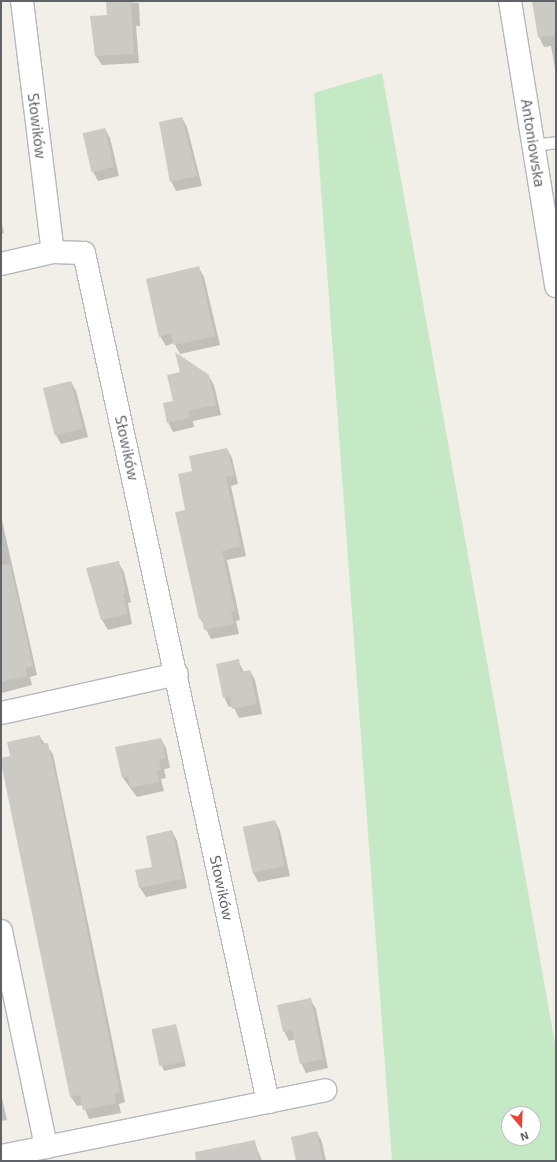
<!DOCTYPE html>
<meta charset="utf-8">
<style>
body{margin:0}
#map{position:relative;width:557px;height:1162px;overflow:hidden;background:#f1efe8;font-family:"Exo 2",sans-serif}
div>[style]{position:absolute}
.green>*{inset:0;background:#c5e8c5}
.shadow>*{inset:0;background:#0003}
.building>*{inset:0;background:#cccac5;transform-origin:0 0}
.roads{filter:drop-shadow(1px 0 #b5b8bc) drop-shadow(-1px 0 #b5b8bc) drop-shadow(0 1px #b5b8bc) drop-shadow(0 -1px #b5b8bc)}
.service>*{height:11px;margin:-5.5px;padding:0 5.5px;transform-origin:5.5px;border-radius:5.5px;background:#fff}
.minor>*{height:22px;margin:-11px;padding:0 11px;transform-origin:11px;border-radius:11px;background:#fff}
span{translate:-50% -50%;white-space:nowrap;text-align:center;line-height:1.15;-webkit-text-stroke:3px #fff;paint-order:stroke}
.street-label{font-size:15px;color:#5f6368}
.frame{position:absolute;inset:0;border:2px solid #5f6368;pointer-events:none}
.north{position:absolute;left:501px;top:1106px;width:40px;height:40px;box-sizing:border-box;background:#fff;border:1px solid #bfc1c3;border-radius:50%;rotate:161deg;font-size:11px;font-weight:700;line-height:16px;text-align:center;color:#5f6368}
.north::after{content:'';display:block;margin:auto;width:14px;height:18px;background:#ea4335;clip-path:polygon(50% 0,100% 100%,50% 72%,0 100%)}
</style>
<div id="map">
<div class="green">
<div style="clip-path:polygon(evenodd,382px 73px,556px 1049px,556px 1161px,392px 1161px,314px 93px,382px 73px,509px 1114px,533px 1114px,533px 1138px,509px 1138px,509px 1114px)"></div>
</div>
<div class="shadow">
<div style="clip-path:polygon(107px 1px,139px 3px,140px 26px,136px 26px,139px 63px,102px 65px,96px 56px,108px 15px)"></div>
<div style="clip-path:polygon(533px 1px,556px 1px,556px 74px,551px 46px,544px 47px,539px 37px)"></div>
<div style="clip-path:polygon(182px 118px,187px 127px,202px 186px,176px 191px,171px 181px)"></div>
<div style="clip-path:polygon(105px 129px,110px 138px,119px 176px,98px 181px,93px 172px)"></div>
<div style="clip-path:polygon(1px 220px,4px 233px,1px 234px)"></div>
<div style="clip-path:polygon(199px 268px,204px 277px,220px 345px,180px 354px,174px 343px,166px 346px,160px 336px)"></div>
<div style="clip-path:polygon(208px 375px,214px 385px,221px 415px,193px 421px,194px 427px,173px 432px,168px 422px,174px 401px)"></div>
<div style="clip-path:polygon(71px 382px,76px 391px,88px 437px,61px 444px,56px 435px)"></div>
<div style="clip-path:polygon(227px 449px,232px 458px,238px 484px,231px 486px,246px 556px,227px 560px,240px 620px,236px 621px,239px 634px,211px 639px,200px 618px,186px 510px,193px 472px)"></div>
<div style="clip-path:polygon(1px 516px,37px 675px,30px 677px,32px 685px,2px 693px)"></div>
<div style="clip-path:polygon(118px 562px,124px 572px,131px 602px,128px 603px,132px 624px,108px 630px,102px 620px,87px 569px)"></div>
<div style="clip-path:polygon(238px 661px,244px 672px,250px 671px,255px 680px,262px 714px,239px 718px,233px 706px,229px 707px,224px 697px)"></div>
<div style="clip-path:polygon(39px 736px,53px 754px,125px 1102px,119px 1104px,121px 1113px,89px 1119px,83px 1105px,77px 1106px,71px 1097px,1px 759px,12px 757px)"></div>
<div style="clip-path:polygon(161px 739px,166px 748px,170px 768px,164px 769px,166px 778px,161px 779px,164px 791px,137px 797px,123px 778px)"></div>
<div style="clip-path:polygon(275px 821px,280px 831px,290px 876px,258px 882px,253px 872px,244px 828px)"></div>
<div style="clip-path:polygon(172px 831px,177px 841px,187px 888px,146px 897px,140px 888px,137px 871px,153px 868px)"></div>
<div style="clip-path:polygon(310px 999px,316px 1009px,328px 1068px,306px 1073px,301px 1063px,296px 1039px,289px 1041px,284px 1031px)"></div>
<div style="clip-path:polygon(176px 1025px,186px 1066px,164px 1071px,162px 1066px)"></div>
<div style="clip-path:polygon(1px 1094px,7px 1120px,1px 1121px)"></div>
<div style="clip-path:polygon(317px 1132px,322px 1142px,326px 1161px,297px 1161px)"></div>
<div style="clip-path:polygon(254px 1141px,262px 1161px,232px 1161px)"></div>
</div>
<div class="building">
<div style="clip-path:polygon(106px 1px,131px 1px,134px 54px,95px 56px,90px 16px,107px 15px)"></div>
<div style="clip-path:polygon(532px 1px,556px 1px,556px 35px,538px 37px)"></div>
<div style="clip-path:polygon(182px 117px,197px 176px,170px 182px,159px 122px)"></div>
<div style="left:105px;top:128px;width:40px;height:23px;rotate:77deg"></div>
<div style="clip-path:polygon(199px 266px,215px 336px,174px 345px,171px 333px,159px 337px,146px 279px)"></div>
<div style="clip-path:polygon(175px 352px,209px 375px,216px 405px,188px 411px,190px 418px,167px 423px,163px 403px,173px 401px,167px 375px,180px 372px)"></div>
<div style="left:71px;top:381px;width:49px;height:29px;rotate:76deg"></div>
<div style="clip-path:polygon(227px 448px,234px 475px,226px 477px,241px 546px,222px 551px,235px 611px,231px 612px,234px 624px,204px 630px,202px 618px,199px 619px,175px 512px,185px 510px,178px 474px,192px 471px,189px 456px)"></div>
<div style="clip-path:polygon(119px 561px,126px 593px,123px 594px,127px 614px,101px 620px,86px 568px)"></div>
<div style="clip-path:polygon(10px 564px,33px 666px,25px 668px,27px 676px,1px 682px,1px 565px)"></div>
<div style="clip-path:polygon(239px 659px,241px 672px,250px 670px,257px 704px,232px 709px,230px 696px,223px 698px,216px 664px)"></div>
<div style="clip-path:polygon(40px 735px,41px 744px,48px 743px,56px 777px,120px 1092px,114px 1094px,116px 1103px,83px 1110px,80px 1095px,70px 1097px,1px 763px,1px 758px,10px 756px,7px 742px)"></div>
<div style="clip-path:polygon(161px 738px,166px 758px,159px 760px,161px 769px,157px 770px,159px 782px,130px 788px,128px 776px,122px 778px,115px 747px)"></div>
<div style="left:275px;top:820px;width:47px;height:33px;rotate:78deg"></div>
<div style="clip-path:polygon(172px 830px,183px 879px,139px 888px,135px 870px,152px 867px,146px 836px)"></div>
<div style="clip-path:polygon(311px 998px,323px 1059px,300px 1064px,292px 1030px,283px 1032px,277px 1005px)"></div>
<div style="left:176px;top:1024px;width:38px;height:25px;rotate:78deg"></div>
<div style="clip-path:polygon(317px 1131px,323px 1161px,296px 1161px,291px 1137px)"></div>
<div style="clip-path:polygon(255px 1140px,259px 1161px,196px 1161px,195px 1152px)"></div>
</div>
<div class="roads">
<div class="service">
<div style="left:533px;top:145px;width:23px;rotate:-7deg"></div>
</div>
<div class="minor">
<div style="left:22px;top:1px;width:253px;rotate:83deg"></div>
<div style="left:510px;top:1px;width:289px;rotate:80.8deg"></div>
<div style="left:1px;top:264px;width:53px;rotate:-13deg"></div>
<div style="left:53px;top:252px;width:31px;rotate:2deg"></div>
<div style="left:84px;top:253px;width:869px;rotate:77.77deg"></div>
<div style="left:1px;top:713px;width:180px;rotate:-12.5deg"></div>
<div style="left:1px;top:931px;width:221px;rotate:78.2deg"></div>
<div style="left:46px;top:1147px;width:285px;rotate:-11.5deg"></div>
<div style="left:1px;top:1156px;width:46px;rotate:-11.3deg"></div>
</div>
</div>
<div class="street-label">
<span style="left:37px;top:126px;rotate:83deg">Słowików</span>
<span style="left:533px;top:143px;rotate:81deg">Antoniowska</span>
<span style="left:127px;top:448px;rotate:78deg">Słowików</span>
<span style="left:222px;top:888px;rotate:78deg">Słowików</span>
</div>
<div class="frame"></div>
<div class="north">N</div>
</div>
